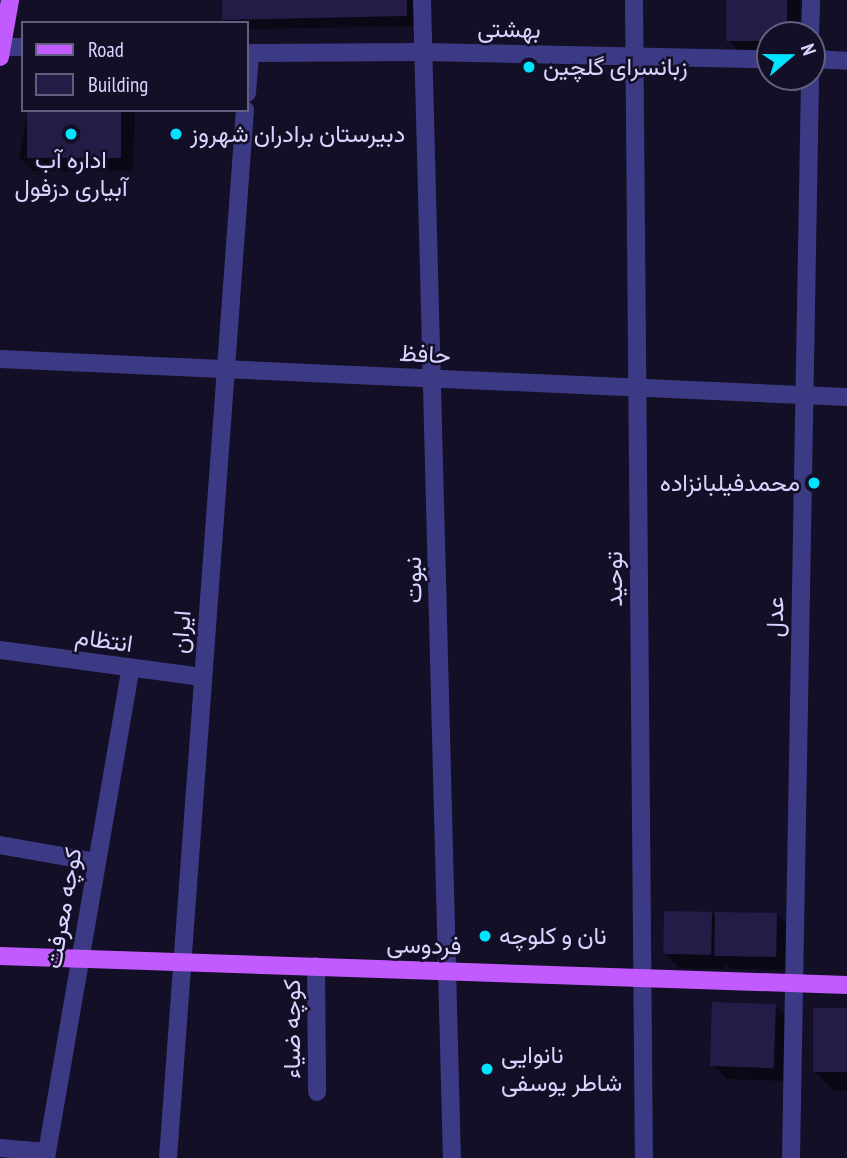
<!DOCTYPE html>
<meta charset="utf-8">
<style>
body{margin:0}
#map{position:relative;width:847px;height:1158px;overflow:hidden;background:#130f26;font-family:"PT Sans Narrow",Vazirmatn,sans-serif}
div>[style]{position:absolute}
.shadow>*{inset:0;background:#0007}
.building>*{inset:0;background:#241b47;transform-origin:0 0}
.minor>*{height:18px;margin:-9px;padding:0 9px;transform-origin:9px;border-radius:9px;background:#3d3a85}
.major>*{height:18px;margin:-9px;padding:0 9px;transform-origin:9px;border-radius:9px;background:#c25bff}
.dots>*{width:19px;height:19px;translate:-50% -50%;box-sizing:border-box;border:4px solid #130f26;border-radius:50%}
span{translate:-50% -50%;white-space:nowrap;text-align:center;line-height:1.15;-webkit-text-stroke:5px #130f26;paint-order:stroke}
.street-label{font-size:24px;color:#d9d4ff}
.poi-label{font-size:24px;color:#d9d4ff}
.left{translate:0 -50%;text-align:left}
.right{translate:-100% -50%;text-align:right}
.legend{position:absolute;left:21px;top:21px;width:228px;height:91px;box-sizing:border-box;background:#130f26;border:2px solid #625e7d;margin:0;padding:9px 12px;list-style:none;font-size:21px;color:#d9d4ff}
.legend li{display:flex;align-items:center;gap:14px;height:35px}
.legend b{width:35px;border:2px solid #625e7d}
.north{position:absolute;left:756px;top:21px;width:70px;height:70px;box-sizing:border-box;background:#130f26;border:2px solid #625e7d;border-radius:50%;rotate:70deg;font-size:19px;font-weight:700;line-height:28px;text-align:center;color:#d9d4ff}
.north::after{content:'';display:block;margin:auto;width:24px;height:32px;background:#00e5ff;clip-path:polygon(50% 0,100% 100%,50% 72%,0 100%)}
</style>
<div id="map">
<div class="shadow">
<div style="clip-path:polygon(224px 0,417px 0,417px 26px,247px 29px,247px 23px,228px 23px,224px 19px)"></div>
<div style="clip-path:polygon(728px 0,800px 0,800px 35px,770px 35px,770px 55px,742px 55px,728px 40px)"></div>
<div style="clip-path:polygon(28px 110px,135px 110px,133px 171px,33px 171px,19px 157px)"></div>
<div style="clip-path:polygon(711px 914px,716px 919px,777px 915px,791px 929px,790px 970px,730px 969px,725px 964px,725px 969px,679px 968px,665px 954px)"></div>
<div style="clip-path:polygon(776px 1006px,790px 1020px,788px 1081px,727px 1079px,713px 1065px)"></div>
<div style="clip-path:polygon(847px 1010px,847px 1091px,834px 1091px,814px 1071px)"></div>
</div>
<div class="building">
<div style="clip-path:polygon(222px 0,407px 0,407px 16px,222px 20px)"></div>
<div style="clip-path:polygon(726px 0,787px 0,787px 35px,770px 35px,770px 41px,726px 41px)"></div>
<div style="left:27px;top:110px;width:94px;height:48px"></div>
<div style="left:664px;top:911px;width:48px;height:43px;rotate:1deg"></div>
<div style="left:715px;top:912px;width:62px;height:44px;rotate:1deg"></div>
<div style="left:712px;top:1002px;width:64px;height:64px;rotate:2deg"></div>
<div style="left:813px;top:1008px;width:34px;height:64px"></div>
</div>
<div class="minor">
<div style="left:422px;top:0;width:1158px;rotate:88.52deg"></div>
<div style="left:634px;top:0;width:1158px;rotate:89.51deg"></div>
<div style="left:810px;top:35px;width:35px;rotate:-88deg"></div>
<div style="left:0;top:47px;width:23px"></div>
<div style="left:247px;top:53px;width:176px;rotate:-0.3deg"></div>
<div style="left:423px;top:52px;width:347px;rotate:1.2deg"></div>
<div style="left:812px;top:59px;width:35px;rotate:3deg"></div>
<div style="left:247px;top:93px;width:40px;rotate:-85.7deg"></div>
<div style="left:0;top:359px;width:848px;rotate:2.57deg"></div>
<div style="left:0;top:650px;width:204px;rotate:7.6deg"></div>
<div style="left:0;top:845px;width:97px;rotate:10deg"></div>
<div style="left:316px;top:966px;width:126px;rotate:89.5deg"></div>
<div style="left:0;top:1148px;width:47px;rotate:4.9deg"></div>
<div style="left:46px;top:1158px;width:497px;rotate:-80.2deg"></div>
<div style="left:168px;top:1158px;width:1051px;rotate:-85.8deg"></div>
<div style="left:791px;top:1158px;width:1081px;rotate:-88.99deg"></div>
</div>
<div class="major">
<div style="left:0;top:57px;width:58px;rotate:-80deg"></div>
<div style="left:0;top:956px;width:847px;rotate:1.96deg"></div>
</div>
<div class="dots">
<div style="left:529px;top:67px;background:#00e5ff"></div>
<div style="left:71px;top:134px;background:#00e5ff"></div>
<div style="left:176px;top:134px;background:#00e5ff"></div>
<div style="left:814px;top:483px;background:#00e5ff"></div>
<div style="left:485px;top:936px;background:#00e5ff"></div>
<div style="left:487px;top:1069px;background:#00e5ff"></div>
</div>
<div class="street-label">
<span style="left:509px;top:29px;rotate:1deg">بهشتی</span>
<span style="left:425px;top:354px;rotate:3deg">حافظ</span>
<span style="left:614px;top:579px;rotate:-90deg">توحید</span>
<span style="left:413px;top:580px;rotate:-91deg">نبوت</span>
<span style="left:775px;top:617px;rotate:-89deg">عدل</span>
<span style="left:181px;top:632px;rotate:-86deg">ایران</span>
<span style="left:104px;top:640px;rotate:8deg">انتظام</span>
<span style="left:63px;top:908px;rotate:-80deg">کوچه معرفت</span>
<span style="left:424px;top:945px;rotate:2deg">فردوسی</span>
<span style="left:292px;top:1029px;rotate:-90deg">کوچه ضیاء</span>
</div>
<div class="poi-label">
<span class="left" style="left:543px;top:67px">زبانسرای گلچین</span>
<span class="left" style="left:190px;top:134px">دبیرستان برادران شهروز</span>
<span style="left:71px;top:174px">اداره آب<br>آبیاری دزفول</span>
<span class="right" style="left:800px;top:483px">محمدفيلبانزاده</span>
<span class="left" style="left:499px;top:936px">نان و کلوچه</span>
<span class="left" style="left:501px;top:1069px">نانوایی<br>شاطر یوسفی</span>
</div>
<ul class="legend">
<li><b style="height:9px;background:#c25bff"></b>Road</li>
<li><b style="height:19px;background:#241b47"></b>Building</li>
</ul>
<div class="north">N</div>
</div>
